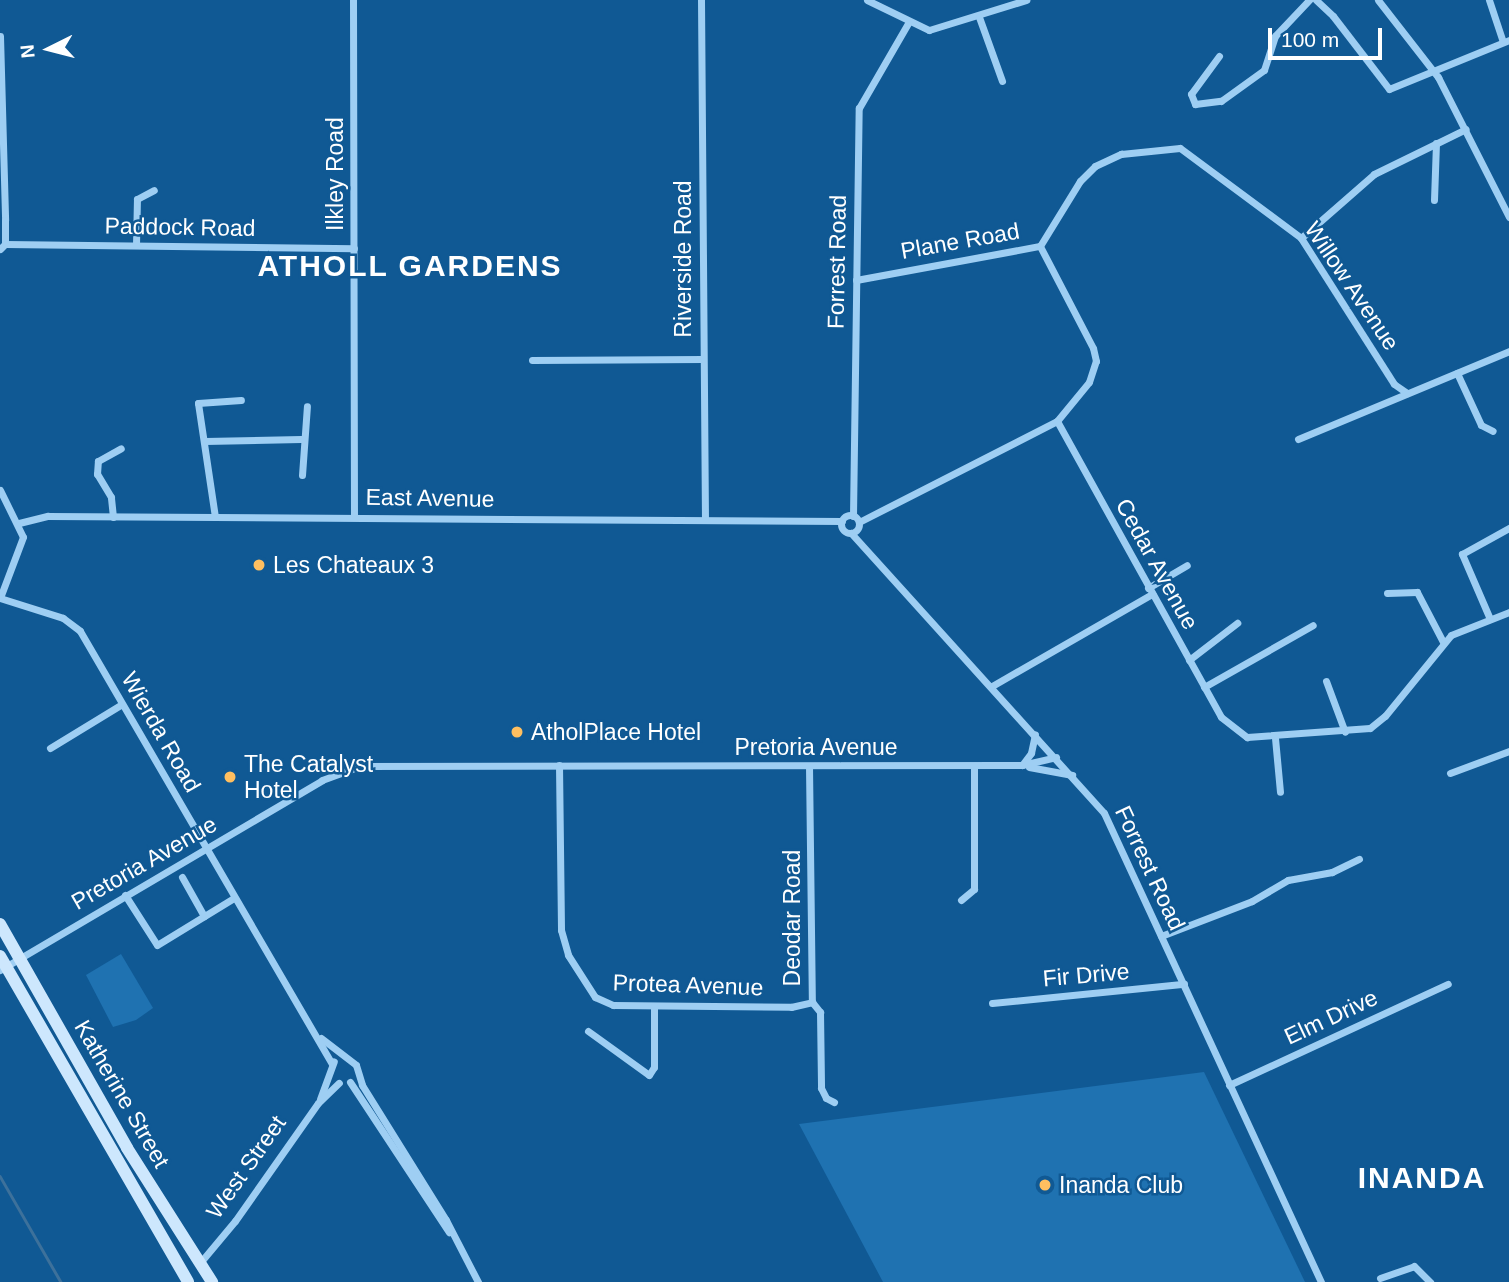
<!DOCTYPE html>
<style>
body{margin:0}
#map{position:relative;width:1509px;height:1282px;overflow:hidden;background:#105994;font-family:Arial,sans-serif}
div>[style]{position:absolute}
.green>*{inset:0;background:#1f72b1}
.stream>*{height:2.5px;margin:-1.25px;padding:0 1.25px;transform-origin:1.25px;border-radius:1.25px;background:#3d719b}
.street>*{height:7px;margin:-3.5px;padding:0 3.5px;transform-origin:3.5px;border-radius:3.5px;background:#9ecef3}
.street>.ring{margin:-3.5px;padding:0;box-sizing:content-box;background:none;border:7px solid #9ecef3;border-radius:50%}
.secondary>*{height:12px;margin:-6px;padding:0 6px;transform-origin:6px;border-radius:6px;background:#cde7fd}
.dots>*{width:19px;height:19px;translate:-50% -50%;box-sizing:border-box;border:4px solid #105994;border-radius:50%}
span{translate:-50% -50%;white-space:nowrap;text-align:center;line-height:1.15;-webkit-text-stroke:5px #105994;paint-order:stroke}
.street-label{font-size:23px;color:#fff}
.poi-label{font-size:23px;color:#fff}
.left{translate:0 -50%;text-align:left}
.district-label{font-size:30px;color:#fff;font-weight:700;letter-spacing:2px}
.north{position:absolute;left:14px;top:14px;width:70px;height:70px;-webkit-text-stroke:5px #105994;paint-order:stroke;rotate:264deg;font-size:19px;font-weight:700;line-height:28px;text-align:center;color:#fff}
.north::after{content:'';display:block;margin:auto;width:24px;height:32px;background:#fff;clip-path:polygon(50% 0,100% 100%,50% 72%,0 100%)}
.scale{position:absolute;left:1268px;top:28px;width:114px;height:32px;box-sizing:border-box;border:4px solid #fff;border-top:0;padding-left:9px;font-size:21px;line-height:24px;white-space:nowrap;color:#fff;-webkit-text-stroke:5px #105994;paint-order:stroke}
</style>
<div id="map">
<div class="green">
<div style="clip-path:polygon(121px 954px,153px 1008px,136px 1020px,113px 1027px,86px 975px)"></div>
<div style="clip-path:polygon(1204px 1072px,1305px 1282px,883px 1282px,799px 1124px)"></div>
</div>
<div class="stream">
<div style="left:0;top:1176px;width:122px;rotate:60.1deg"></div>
</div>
<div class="street">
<div style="left:353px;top:0;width:516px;rotate:89.89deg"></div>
<div style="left:701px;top:0;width:517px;rotate:89.56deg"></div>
<div style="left:867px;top:0;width:69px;rotate:25.8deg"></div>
<div style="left:929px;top:30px;width:102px;rotate:-17.2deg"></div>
<div style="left:1316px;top:0;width:23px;rotate:43deg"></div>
<div style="left:1333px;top:16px;width:92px;rotate:52.5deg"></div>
<div style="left:1389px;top:89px;width:130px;rotate:-22.2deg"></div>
<div style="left:1378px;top:0;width:98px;rotate:52.1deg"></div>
<div style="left:1438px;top:77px;width:157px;rotate:63.1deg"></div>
<div style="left:1489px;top:0;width:44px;rotate:71.6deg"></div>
<div style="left:979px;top:17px;width:68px;rotate:70.2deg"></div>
<div style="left:0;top:36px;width:184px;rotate:88.4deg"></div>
<div style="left:5px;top:220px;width:24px;rotate:90deg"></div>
<div style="left:5px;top:244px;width:7px;rotate:135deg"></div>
<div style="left:1219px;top:56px;width:47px;rotate:126.4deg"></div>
<div style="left:1191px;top:94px;width:11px;rotate:68deg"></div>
<div style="left:1195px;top:104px;width:26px;rotate:-7deg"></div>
<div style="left:1221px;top:101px;width:53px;rotate:-35.8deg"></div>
<div style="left:1264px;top:70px;width:36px;rotate:-72deg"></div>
<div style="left:1275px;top:36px;width:50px;rotate:-46.6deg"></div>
<div style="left:1434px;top:200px;width:57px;rotate:-88deg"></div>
<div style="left:1301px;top:238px;width:97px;rotate:-41.2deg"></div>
<div style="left:1374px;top:174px;width:102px;rotate:-26.1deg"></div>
<div style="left:5px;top:244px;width:349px;rotate:0.7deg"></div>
<div style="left:136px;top:245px;width:46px;rotate:-88.8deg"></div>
<div style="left:137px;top:199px;width:19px;rotate:-28deg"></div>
<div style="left:856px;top:280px;width:187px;rotate:-10.5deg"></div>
<div style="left:1040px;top:246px;width:76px;rotate:-58.4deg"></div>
<div style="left:1080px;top:181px;width:21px;rotate:-45deg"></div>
<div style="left:1095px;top:166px;width:29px;rotate:-25deg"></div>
<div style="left:1121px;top:154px;width:59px;rotate:-5.8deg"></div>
<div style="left:1180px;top:148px;width:151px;rotate:36.6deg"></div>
<div style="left:1301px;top:238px;width:173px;rotate:57.5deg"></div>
<div style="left:1394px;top:384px;width:16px;rotate:35deg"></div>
<div style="left:532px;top:360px;width:171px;rotate:-0.3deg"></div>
<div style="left:1457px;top:373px;width:57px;rotate:65.2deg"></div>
<div style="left:1481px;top:425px;width:13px;rotate:27deg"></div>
<div style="left:1057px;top:421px;width:338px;rotate:61deg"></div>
<div style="left:1221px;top:717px;width:33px;rotate:38deg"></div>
<div style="left:1247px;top:737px;width:123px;rotate:-4.2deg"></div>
<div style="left:1370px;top:728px;width:19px;rotate:-39deg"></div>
<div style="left:1385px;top:716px;width:104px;rotate:-50.8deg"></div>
<div style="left:1451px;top:635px;width:62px;rotate:-21.6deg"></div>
<div style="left:1298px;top:439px;width:229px;rotate:-22.6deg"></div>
<div style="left:205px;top:441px;width:96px;rotate:-1.2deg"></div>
<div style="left:302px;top:475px;width:69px;rotate:-85.9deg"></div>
<div style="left:0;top:490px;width:52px;rotate:63.9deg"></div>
<div style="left:23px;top:537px;width:65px;rotate:110.7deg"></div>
<div class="ring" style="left:841px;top:515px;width:11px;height:11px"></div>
<div style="left:853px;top:516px;width:408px;rotate:-89.2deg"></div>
<div style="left:859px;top:108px;width:98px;rotate:-60deg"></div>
<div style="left:113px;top:517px;width:20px;rotate:-96deg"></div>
<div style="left:111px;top:497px;width:27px;rotate:-121deg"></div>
<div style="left:97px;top:474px;width:13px;rotate:-86deg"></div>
<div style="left:98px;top:461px;width:26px;rotate:-29deg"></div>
<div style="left:215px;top:517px;width:115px;rotate:-98.5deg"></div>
<div style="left:198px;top:403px;width:43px;rotate:-4deg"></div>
<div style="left:859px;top:522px;width:222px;rotate:-27deg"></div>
<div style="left:1057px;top:421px;width:50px;rotate:-50.6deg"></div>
<div style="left:1089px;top:382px;width:22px;rotate:-72deg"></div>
<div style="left:1096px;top:361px;width:13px;rotate:-103deg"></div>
<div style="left:1093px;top:348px;width:115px;rotate:-117.5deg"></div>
<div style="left:19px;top:523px;width:30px;rotate:-14deg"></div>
<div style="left:48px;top:516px;width:794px;rotate:0.36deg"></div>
<div style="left:851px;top:533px;width:377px;rotate:47.9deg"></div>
<div style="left:1104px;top:813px;width:517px;rotate:65.17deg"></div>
<div style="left:1148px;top:588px;width:45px;rotate:-30.5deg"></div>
<div style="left:1387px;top:593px;width:30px;rotate:-2deg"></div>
<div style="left:1417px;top:592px;width:56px;rotate:62.5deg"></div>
<div style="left:0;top:598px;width:66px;rotate:17.6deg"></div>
<div style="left:63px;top:618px;width:21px;rotate:37deg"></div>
<div style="left:80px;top:631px;width:501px;rotate:59.8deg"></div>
<div style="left:1490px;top:619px;width:71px;rotate:-113.3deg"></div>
<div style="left:1462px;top:554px;width:54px;rotate:-29deg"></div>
<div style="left:1189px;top:660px;width:61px;rotate:-37.6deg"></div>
<div style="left:1326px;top:681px;width:54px;rotate:69.6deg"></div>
<div style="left:992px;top:686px;width:185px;rotate:-29.9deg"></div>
<div style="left:1204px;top:687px;width:125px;rotate:-29.6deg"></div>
<div style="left:1275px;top:738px;width:54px;rotate:84.7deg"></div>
<div style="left:50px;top:748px;width:84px;rotate:-31.4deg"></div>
<div style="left:559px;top:765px;width:165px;rotate:89.3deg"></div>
<div style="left:561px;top:930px;width:26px;rotate:74deg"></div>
<div style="left:568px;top:955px;width:50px;rotate:57.3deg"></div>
<div style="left:595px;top:997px;width:20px;rotate:24deg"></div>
<div style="left:613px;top:1005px;width:178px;rotate:0.6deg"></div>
<div style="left:791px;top:1007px;width:22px;rotate:-13deg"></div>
<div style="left:1022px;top:765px;width:15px;rotate:-53deg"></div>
<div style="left:1031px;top:753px;width:19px;rotate:-78deg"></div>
<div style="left:809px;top:766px;width:236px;rotate:89.3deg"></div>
<div style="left:812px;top:1002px;width:13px;rotate:51deg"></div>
<div style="left:820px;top:1012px;width:76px;rotate:89.2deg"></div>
<div style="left:821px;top:1088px;width:11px;rotate:63deg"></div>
<div style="left:826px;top:1098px;width:9px;rotate:27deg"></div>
<div style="left:1029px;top:767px;width:44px;rotate:10.5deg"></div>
<div style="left:1450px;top:773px;width:63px;rotate:-20.4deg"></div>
<div style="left:182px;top:877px;width:45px;rotate:60.6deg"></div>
<div style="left:125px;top:895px;width:59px;rotate:57.4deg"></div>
<div style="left:157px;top:945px;width:90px;rotate:-31.4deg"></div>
<div style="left:961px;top:900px;width:17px;rotate:-40deg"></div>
<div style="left:974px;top:889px;width:123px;rotate:-90deg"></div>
<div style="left:1161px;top:936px;width:97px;rotate:-21deg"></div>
<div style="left:1252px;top:901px;width:42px;rotate:-30.3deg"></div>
<div style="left:1288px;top:880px;width:45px;rotate:-10.3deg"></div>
<div style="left:1332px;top:872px;width:30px;rotate:-26deg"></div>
<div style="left:0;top:970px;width:374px;rotate:-30.5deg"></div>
<div style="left:322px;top:780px;width:40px;rotate:-20.2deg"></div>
<div style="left:360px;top:766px;width:662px;rotate:-0.09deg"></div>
<div style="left:1022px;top:765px;width:35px;rotate:-13deg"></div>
<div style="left:992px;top:1003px;width:193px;rotate:-5.7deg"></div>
<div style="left:588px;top:1031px;width:75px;rotate:35.8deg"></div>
<div style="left:649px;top:1075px;width:9px;rotate:-58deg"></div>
<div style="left:654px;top:1067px;width:61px;rotate:-90deg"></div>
<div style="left:321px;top:1038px;width:44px;rotate:37.6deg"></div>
<div style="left:356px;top:1065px;width:21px;rotate:73deg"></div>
<div style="left:362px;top:1085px;width:159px;rotate:58.1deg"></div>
<div style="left:446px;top:1220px;width:70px;rotate:62.7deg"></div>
<div style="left:350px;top:1082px;width:180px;rotate:56.6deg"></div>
<div style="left:1229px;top:1085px;width:241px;rotate:-24.8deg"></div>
<div style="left:320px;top:1099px;width:40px;rotate:-69.8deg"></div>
<div style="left:199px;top:1264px;width:56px;rotate:-50.1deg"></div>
<div style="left:235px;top:1221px;width:144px;rotate:-54.9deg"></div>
<div style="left:318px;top:1103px;width:29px;rotate:-44deg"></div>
<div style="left:1380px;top:1278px;width:36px;rotate:-19deg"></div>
<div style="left:1414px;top:1266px;width:23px;rotate:45deg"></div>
</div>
<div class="secondary">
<div style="left:0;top:924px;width:257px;rotate:60.4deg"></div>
<div style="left:127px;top:1148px;width:159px;rotate:57.6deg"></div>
<div style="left:0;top:956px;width:376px;rotate:60deg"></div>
</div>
<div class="dots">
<div style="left:259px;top:565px;background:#ffbf60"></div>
<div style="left:517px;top:732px;background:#ffbf60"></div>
<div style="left:230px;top:777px;background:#ffbf60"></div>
<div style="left:1045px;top:1185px;background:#ffbf60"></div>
</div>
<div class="street-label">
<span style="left:335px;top:174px;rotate:-90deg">Ilkley Road</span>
<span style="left:180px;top:227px;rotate:1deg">Paddock Road</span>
<span style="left:960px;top:241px;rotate:-10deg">Plane Road</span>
<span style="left:683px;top:259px;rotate:-90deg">Riverside Road</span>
<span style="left:837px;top:262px;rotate:-89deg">Forrest Road</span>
<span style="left:1352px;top:286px;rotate:56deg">Willow Avenue</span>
<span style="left:430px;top:498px;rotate:1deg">East Avenue</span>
<span style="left:1157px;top:564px;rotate:61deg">Cedar Avenue</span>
<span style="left:161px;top:732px;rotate:60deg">Wierda Road</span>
<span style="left:816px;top:747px">Pretoria Avenue</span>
<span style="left:144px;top:863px;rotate:-30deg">Pretoria Avenue</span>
<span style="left:1150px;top:868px;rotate:65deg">Forrest Road</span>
<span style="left:792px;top:918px;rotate:-90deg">Deodar Road</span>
<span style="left:1086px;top:975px;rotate:-5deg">Fir Drive</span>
<span style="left:688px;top:985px;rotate:2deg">Protea Avenue</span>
<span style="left:1331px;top:1017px;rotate:-25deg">Elm Drive</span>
<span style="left:122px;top:1094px;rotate:60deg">Katherine Street</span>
<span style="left:246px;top:1167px;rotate:-55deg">West Street</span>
</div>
<div class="poi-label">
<span class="left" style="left:273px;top:565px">Les Chateaux 3</span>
<span class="left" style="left:531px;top:732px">AtholPlace Hotel</span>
<span class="left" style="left:244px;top:777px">The Catalyst<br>Hotel</span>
<span class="left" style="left:1059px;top:1185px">Inanda Club</span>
</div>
<div class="district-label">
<span style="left:410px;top:266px">ATHOLL GARDENS</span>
<span style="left:1422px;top:1178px">INANDA</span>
</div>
<div class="north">N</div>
<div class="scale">100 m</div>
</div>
